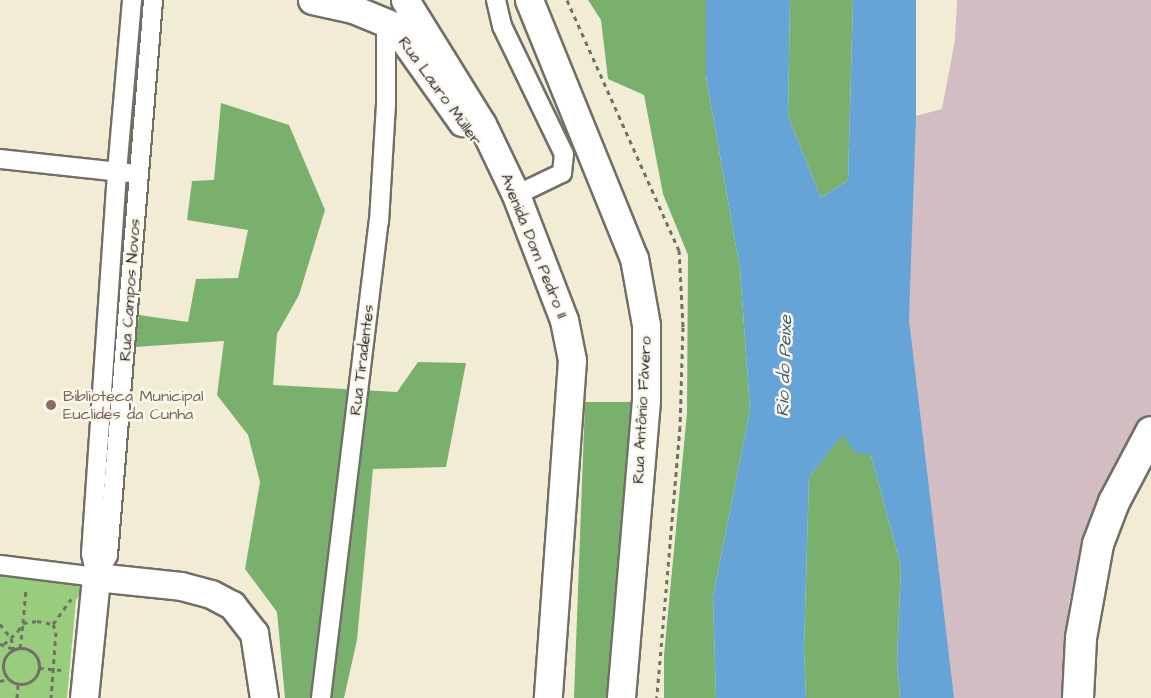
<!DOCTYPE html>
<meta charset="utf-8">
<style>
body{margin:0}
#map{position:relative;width:1151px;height:698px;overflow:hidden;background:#f3ecd5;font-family:"Architects Daughter",sans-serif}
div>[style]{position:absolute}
.industrial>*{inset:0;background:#d2bec2}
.green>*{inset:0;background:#98cd7e}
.forest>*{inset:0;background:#7ab06d}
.water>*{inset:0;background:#66a4d7}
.path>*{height:3px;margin-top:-1.5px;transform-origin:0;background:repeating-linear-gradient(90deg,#716f66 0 4.5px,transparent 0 9px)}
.path>.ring{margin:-1.5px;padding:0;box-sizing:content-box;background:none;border:3px solid #716f66;border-radius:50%}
.roads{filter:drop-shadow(2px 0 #716f66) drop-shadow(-2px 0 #716f66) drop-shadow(0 2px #716f66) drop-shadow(0 -2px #716f66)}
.street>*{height:18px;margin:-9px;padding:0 9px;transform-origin:9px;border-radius:9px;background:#fff}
.secondary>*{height:27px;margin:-13.5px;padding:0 13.5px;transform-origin:13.5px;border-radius:13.5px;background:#fff}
.primary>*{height:30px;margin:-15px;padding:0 15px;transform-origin:15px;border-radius:15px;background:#fff}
.dots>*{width:16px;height:16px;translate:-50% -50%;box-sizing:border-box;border:3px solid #fbf7ec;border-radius:50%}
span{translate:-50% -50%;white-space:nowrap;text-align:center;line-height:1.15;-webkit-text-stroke:5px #fbf7ec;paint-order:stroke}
.street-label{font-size:16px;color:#2b2b2b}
.education-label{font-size:16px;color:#785e54}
.left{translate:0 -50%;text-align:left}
.water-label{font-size:18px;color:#435b70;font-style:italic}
</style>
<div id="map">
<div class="industrial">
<div style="clip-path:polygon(957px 0,1151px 0,1151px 417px,1125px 450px,1083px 551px,1069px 602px,1063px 698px,940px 698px,892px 122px,942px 109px,955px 40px)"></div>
</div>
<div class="green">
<div style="clip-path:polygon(0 576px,78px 585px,83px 591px,76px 600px,67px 698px,0 698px)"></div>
</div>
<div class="forest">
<div style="clip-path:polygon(588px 0,706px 0,706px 76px,740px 269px,750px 410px,713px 596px,716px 698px,664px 698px,664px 655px,687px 413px,688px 255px,663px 194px,644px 95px,608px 79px,601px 20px)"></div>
<div style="clip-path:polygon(790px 0,853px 0,848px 180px,821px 198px,788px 116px)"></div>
<div style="clip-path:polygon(221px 103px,289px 125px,325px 210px,299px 295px,277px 334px,273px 385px,397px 392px,418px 362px,466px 363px,446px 467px,373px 469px,357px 640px,344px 698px,285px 698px,277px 612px,245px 569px,260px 482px,248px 435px,217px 395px,224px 341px,135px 347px,139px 315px,188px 322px,196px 279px,238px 278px,248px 230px,187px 220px,192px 181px,214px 180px)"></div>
<div style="clip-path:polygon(585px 402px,631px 402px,613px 698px,574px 698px)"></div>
<div style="clip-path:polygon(843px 433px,871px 455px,901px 567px,897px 661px,900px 698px,806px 698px,804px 648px,809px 477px)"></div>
</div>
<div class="water">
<div style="clip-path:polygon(706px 0,790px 0,788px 116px,821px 198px,848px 180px,853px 0,916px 0,916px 116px,909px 320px,954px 698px,900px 698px,897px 661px,901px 567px,871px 455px,854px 452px,843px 434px,809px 477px,804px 648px,806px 698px,716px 698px,713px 596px,750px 410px,740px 269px,706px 76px)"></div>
</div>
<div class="path">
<div style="left:567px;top:0;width:274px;rotate:65.9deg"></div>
<div style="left:679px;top:250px;width:77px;rotate:87deg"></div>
<div style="left:683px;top:327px;width:100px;rotate:91.7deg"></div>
<div style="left:680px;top:427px;width:272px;rotate:94.9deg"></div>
<div style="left:0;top:624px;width:18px;rotate:52deg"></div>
<div style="left:11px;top:638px;width:11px;rotate:75deg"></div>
<div style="left:53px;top:624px;width:31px;rotate:-54deg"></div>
<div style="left:0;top:644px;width:15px;rotate:20deg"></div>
<div style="left:4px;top:644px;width:19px;rotate:-43deg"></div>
<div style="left:18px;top:631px;width:9px;rotate:-58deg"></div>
<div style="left:23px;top:623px;width:32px;rotate:-85deg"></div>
<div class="ring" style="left:3px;top:648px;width:33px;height:33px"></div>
<div style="left:20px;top:648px;width:25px;rotate:-83deg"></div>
<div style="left:23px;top:623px;width:14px;rotate:-8deg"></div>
<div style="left:37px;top:621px;width:16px;rotate:11deg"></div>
<div style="left:53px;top:624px;width:9px;rotate:69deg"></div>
<div style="left:56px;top:632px;width:66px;rotate:94.3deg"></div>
<div style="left:39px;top:668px;width:25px;rotate:5deg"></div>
<div style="left:0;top:681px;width:7px;rotate:-16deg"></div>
<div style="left:17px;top:698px;width:13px;rotate:-86deg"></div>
</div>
<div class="roads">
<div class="street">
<div style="left:496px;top:0;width:27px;rotate:77deg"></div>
<div style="left:502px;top:26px;width:142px;rotate:64.2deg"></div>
<div style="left:564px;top:154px;width:19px;rotate:96deg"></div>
<div style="left:562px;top:173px;width:51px;rotate:154.4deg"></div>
<div style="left:0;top:159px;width:129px;rotate:6.2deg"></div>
<div style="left:0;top:565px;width:97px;rotate:7.1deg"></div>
<div style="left:96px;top:577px;width:25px;rotate:-61deg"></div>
<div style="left:108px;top:555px;width:557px;rotate:-85.36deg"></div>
<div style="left:96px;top:577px;width:24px;rotate:-102deg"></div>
<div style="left:91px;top:554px;width:383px;rotate:-86.1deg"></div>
<div style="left:117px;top:172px;width:173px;rotate:-85deg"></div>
<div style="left:321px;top:698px;width:480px;rotate:-83.1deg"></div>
<div style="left:379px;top:222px;width:119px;rotate:-86.6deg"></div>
<div style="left:386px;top:103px;width:81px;rotate:-90deg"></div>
</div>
<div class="secondary">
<div style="left:312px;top:0;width:42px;rotate:12.4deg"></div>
<div style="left:353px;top:9px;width:44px;rotate:22.5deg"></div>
<div style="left:394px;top:26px;width:118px;rotate:54.7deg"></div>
<div style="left:405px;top:0;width:146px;rotate:58.2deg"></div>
<div style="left:482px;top:124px;width:79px;rotate:64.4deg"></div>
<div style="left:516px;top:195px;width:134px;rotate:69deg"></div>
<div style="left:564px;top:320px;width:41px;rotate:78.7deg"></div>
<div style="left:572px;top:360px;width:339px;rotate:94.1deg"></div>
<div style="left:529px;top:0;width:279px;rotate:67.9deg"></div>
<div style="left:634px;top:258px;width:68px;rotate:79.8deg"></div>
<div style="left:646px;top:325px;width:75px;rotate:90deg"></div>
<div style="left:646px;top:400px;width:299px;rotate:94.8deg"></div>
<div style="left:84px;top:698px;width:122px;rotate:-84.3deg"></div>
<div style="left:96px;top:577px;width:85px;rotate:6deg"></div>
<div style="left:181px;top:586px;width:31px;rotate:15deg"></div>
<div style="left:211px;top:594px;width:24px;rotate:28deg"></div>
<div style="left:232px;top:605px;width:36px;rotate:52deg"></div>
<div style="left:254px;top:633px;width:66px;rotate:81.3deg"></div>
</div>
<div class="primary">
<div style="left:1078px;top:698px;width:60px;rotate:-87.1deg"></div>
<div style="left:1081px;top:638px;width:96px;rotate:-79.7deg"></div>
<div style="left:1098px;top:544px;width:45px;rotate:-69.1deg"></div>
<div style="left:1114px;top:502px;width:79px;rotate:-62.1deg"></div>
</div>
</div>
<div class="dots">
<div style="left:51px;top:405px;background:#8d6e63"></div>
</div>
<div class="street-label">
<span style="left:440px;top:91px;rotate:54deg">Rua Lauro Müller</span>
<span style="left:534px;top:246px;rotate:68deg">Avenida Dom Pedro II</span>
<span style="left:130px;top:290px;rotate:-86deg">Rua Campos Novos</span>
<span style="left:362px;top:360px;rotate:-83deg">Rua Tiradentes</span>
<span style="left:642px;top:410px;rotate:-87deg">Rua Antônio Fávero</span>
</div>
<div class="education-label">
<span class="left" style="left:63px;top:405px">Biblioteca Municipal<br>Euclides da Cunha</span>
</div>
<div class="water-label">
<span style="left:785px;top:366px;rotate:-88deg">Rio do Peixe</span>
</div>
</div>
